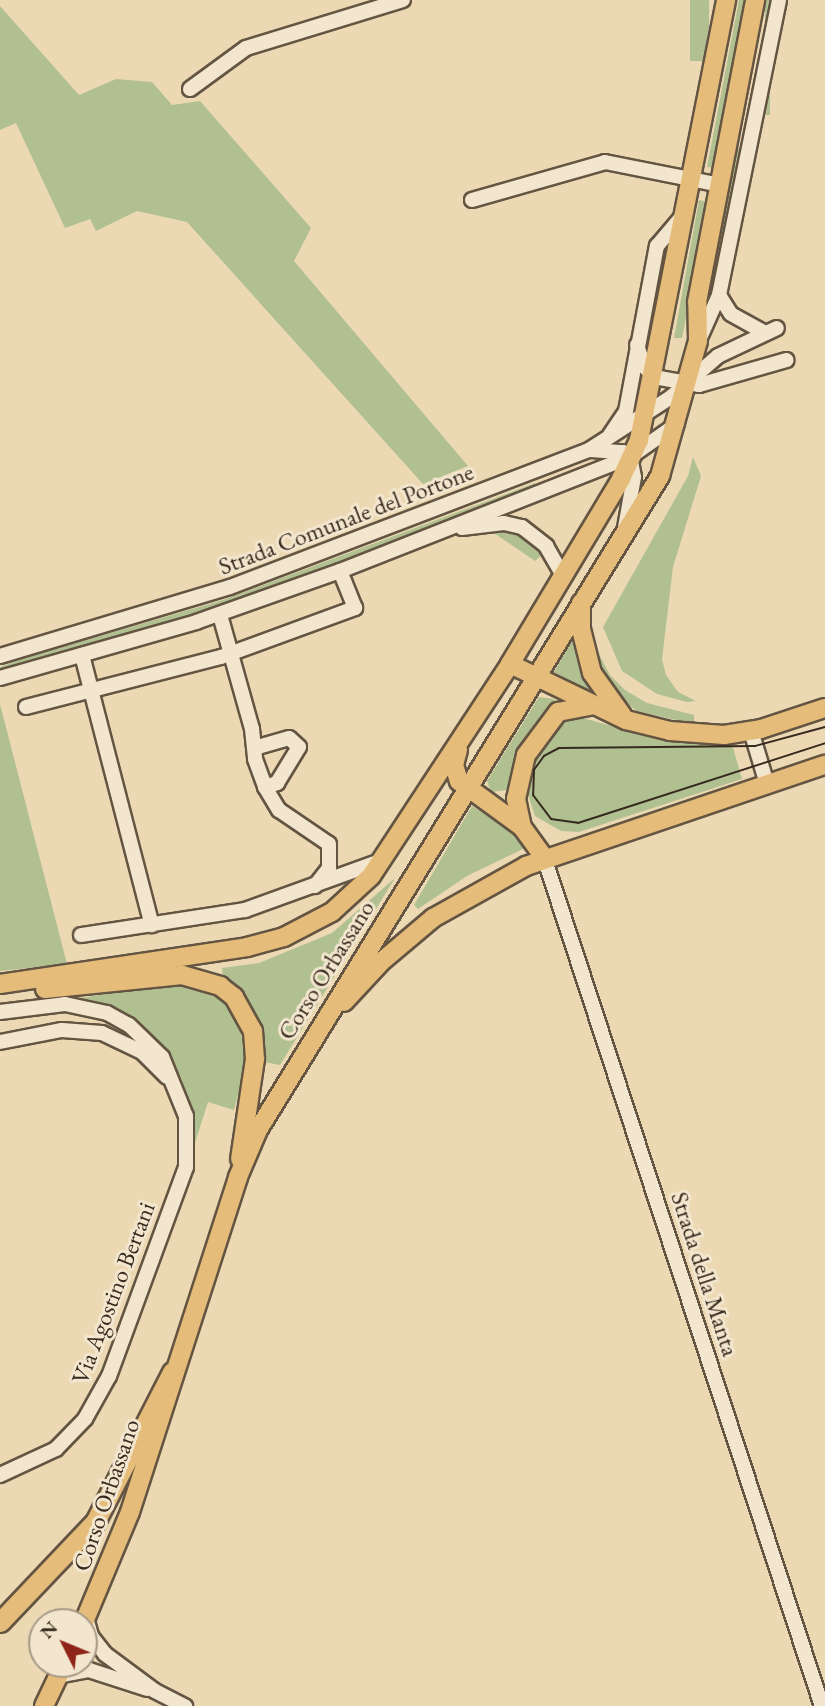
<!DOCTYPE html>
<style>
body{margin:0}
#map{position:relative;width:825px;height:1706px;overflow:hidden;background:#ecd9b3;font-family:"EB Garamond",serif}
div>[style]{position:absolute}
.green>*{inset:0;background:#b1c091;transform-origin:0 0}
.roads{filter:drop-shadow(2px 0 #645543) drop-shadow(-2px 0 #645543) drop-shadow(0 2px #645543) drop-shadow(0 -2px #645543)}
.minor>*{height:14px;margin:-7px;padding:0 7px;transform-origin:7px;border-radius:7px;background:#f3e6ce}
.major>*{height:18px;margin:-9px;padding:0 9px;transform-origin:9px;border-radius:9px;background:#e6bc7a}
.highway>*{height:19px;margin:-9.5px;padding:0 9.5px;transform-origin:9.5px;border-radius:9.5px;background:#e6bc7a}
.tram>*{height:2px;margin:-1px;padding:0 1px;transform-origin:1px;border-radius:1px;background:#36291e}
span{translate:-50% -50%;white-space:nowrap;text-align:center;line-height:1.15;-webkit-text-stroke:6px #f3e6ce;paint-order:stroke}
.street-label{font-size:24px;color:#36291e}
.north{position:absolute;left:28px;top:1608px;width:70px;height:70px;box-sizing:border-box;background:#f3e6ce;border:2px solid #a79a88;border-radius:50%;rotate:313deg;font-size:19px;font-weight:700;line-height:28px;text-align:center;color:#36291e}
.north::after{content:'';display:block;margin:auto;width:24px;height:32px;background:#8f2418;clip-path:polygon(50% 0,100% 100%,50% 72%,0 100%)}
</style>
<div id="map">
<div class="green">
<div style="left:690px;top:0;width:19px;height:61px"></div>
<div style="clip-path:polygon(739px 0,747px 0,716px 168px,707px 167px)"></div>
<div style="left:765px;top:0;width:5px;height:115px"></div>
<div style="clip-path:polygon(0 6px,79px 95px,116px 79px,152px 82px,172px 105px,200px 101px,311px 228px,294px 261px,468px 466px,423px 484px,187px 222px,137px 211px,96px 231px,90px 219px,65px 228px,16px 123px,0 130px)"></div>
<div style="left:735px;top:147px;width:5px;height:137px;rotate:11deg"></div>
<div style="clip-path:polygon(699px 200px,708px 202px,682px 338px,674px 338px)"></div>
<div style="clip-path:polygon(693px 457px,701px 476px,673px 567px,662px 659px,666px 675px,678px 692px,696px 701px,687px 702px,657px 694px,622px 671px,603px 627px,688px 476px)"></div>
<div style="clip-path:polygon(535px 483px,538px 489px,221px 609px,0 673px,0 667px,25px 658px,223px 600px)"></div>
<div style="clip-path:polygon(493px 528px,524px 534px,544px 553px,535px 561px,488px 529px)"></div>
<div style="clip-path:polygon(576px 634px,580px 666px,597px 697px,554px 672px)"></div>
<div style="clip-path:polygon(591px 639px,610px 675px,625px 690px,647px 703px,694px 715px,694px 724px,637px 711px,623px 700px,598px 666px)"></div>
<div style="clip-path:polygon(539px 697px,554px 699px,556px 704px,507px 790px,491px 792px,487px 781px)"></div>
<div style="clip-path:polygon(0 704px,67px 964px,0 971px)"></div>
<div style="clip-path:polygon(576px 716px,665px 741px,732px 744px,742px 779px,579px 832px,561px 831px,535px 816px,526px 789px,537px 753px,559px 723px)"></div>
<div style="clip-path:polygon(472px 806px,519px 836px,525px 848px,467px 876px,418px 909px,414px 905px)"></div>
<div style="clip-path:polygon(395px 878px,280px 1065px,264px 1062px,254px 1016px,223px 977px,222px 968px,259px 963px,332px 933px)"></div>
<div style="clip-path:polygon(183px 982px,204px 987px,222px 999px,237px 1016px,247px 1059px,234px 1110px,208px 1102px,194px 1146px,182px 1079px,163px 1048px,123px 1014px,74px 999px)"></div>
</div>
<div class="roads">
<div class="minor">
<div style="left:190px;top:89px;width:69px;rotate:-36.2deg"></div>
<div style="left:246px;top:48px;width:164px;rotate:-17deg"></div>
<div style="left:472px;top:200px;width:138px;rotate:-15.9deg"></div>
<div style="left:605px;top:162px;width:117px;rotate:11.3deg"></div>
<div style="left:719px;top:295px;width:22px;rotate:58deg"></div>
<div style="left:731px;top:314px;width:38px;rotate:29deg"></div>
<div style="left:699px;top:340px;width:49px;rotate:-66deg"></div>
<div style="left:719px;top:295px;width:301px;rotate:-78.5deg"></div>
<div style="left:637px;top:345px;width:22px;rotate:72deg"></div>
<div style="left:644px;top:366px;width:15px;rotate:48deg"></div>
<div style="left:654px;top:377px;width:46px;rotate:10.1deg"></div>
<div style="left:699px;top:385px;width:91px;rotate:-15.9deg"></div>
<div style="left:610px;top:435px;width:29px;rotate:-56deg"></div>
<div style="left:626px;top:411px;width:168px;rotate:-79.4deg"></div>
<div style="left:657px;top:246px;width:42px;rotate:-49.8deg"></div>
<div style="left:591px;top:450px;width:32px;rotate:4deg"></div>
<div style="left:623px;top:452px;width:9px;rotate:36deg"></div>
<div style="left:462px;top:528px;width:42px;rotate:-6.8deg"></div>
<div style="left:504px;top:523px;width:18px;rotate:13deg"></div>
<div style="left:522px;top:527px;width:31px;rotate:38deg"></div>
<div style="left:546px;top:546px;width:34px;rotate:60deg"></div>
<div style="left:625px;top:528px;width:52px;rotate:-80deg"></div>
<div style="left:634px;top:477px;width:20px;rotate:-101deg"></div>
<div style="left:220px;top:615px;width:118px;rotate:74.3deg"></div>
<div style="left:252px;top:729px;width:30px;rotate:84deg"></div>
<div style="left:255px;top:759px;width:30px;rotate:70deg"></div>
<div style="left:265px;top:787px;width:13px;rotate:-18deg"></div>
<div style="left:277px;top:783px;width:42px;rotate:-58.6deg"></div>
<div style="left:299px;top:747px;width:13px;rotate:-138deg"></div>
<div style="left:289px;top:738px;width:36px;rotate:164deg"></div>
<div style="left:82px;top:655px;width:279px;rotate:75.5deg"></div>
<div style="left:0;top:656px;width:240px;rotate:-16.7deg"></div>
<div style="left:230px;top:587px;width:384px;rotate:-20.9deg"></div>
<div style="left:589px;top:450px;width:98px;rotate:-32.9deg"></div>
<div style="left:671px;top:397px;width:62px;rotate:-41.1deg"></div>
<div style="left:718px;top:356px;width:65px;rotate:-25.4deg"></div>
<div style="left:0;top:678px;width:204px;rotate:-15.9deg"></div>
<div style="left:196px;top:622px;width:153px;rotate:-19.5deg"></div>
<div style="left:340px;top:571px;width:312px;rotate:-21.5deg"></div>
<div style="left:630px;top:457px;width:57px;rotate:-35.1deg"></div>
<div style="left:26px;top:707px;width:201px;rotate:-14.4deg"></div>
<div style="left:221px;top:657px;width:143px;rotate:-20.1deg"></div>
<div style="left:355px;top:608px;width:40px;rotate:-112deg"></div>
<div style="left:751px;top:731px;width:55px;rotate:73.2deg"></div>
<div style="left:265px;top:787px;width:27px;rotate:59deg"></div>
<div style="left:279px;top:810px;width:60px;rotate:34.2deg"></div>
<div style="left:329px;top:844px;width:24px;rotate:90deg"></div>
<div style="left:329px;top:868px;width:23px;rotate:128deg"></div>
<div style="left:544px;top:857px;width:893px;rotate:71.87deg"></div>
<div style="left:81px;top:935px;width:166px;rotate:-8.7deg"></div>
<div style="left:245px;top:910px;width:144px;rotate:-19.9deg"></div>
<div style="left:0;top:1012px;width:65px;rotate:-7deg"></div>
<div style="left:65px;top:1004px;width:43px;rotate:12.1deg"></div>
<div style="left:107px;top:1013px;width:25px;rotate:29deg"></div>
<div style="left:129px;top:1025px;width:46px;rotate:44.1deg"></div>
<div style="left:162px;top:1057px;width:64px;rotate:67.9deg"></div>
<div style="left:186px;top:1116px;width:51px;rotate:90deg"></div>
<div style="left:186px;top:1167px;width:223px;rotate:110.2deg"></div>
<div style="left:109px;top:1376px;width:49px;rotate:119.2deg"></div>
<div style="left:85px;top:1419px;width:42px;rotate:134deg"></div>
<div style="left:56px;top:1449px;width:62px;rotate:155.1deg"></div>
<div style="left:0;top:1042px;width:63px;rotate:-11deg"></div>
<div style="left:62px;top:1030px;width:40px;rotate:4.3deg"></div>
<div style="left:102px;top:1033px;width:44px;rotate:25.4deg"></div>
<div style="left:142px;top:1052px;width:35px;rotate:45deg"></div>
<div style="left:86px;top:1618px;width:19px;rotate:74deg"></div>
<div style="left:91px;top:1636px;width:23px;rotate:52deg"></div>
<div style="left:105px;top:1654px;width:62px;rotate:36.5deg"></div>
<div style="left:155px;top:1691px;width:34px;rotate:27deg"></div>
<div style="left:58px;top:1676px;width:32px;rotate:-11deg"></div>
<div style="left:89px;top:1670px;width:61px;rotate:18.1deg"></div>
</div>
<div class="major">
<div style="left:581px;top:603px;width:26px;rotate:90deg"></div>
<div style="left:581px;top:629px;width:45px;rotate:76deg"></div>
<div style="left:592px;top:673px;width:52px;rotate:54.5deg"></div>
<div style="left:510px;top:664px;width:129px;rotate:25.8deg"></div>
<div style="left:626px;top:720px;width:45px;rotate:14deg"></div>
<div style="left:670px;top:731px;width:54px;rotate:4.2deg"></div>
<div style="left:724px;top:735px;width:37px;rotate:-9deg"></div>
<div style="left:761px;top:729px;width:67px;rotate:-18.2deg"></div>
<div style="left:458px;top:750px;width:16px;rotate:105deg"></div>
<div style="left:454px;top:765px;width:17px;rotate:73deg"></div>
<div style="left:459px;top:781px;width:78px;rotate:36.1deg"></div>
<div style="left:522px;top:827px;width:37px;rotate:54deg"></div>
<div style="left:522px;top:827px;width:29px;rotate:-102deg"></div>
<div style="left:516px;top:799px;width:45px;rotate:-77.2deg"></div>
<div style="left:526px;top:755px;width:54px;rotate:-53.3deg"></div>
<div style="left:558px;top:712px;width:36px;rotate:-11deg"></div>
<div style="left:0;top:984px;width:250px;rotate:-8.5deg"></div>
<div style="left:247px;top:947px;width:38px;rotate:-15deg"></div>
<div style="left:284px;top:937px;width:54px;rotate:-27.5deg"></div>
<div style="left:332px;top:912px;width:53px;rotate:-42.7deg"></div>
<div style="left:371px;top:876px;width:254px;rotate:-56.7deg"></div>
<div style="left:510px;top:664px;width:216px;rotate:-59deg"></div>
<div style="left:621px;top:479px;width:43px;rotate:-65.2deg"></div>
<div style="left:639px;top:440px;width:449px;rotate:-78.8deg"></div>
<div style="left:45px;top:989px;width:138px;rotate:-5.8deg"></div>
<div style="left:182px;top:975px;width:40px;rotate:16deg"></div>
<div style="left:220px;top:986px;width:18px;rotate:38deg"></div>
<div style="left:234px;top:997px;width:39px;rotate:61deg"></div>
<div style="left:253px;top:1031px;width:28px;rotate:86deg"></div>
<div style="left:255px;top:1059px;width:101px;rotate:98.5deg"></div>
<div style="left:344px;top:1002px;width:54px;rotate:-47.2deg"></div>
<div style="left:381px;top:962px;width:68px;rotate:-40.2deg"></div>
<div style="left:433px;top:918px;width:107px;rotate:-29.2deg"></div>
<div style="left:526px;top:866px;width:316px;rotate:-18.7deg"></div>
<div style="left:84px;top:1622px;width:119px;rotate:-67.3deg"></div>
<div style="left:130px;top:1512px;width:352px;rotate:-72.1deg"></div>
<div style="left:238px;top:1177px;width:51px;rotate:-66.9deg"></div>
<div style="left:258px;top:1130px;width:768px;rotate:-58.42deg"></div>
<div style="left:660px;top:476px;width:140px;rotate:-74.3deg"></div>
<div style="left:698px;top:341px;width:39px;rotate:-91deg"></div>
<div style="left:697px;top:302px;width:308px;rotate:-79.1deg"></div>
<div style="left:44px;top:1706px;width:47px;rotate:-64.5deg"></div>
</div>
<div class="highway">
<div style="left:0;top:1622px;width:138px;rotate:-46.5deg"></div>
<div style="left:95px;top:1522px;width:169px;rotate:-62.8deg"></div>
</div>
</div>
<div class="tram">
<div style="left:825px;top:727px;width:73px;rotate:164.8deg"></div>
<div style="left:755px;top:746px;width:196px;rotate:179.4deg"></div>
<div style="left:559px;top:748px;width:17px;rotate:152deg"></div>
<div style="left:544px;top:756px;width:17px;rotate:126deg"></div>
<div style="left:534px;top:770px;width:25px;rotate:92deg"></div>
<div style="left:533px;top:795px;width:30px;rotate:53deg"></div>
<div style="left:551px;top:819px;width:27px;rotate:8deg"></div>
<div style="left:578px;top:823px;width:260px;rotate:-17.9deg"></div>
</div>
<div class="street-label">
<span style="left:346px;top:519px;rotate:-21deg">Strada Comunale del Portone</span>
<span style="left:326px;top:970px;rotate:-58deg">Corso Orbassano</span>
<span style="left:705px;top:1274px;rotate:72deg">Strada della Manta</span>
<span style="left:113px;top:1293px;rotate:-69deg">Via Agostino Bertani</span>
<span style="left:106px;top:1495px;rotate:-71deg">Corso Orbassano</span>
</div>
<div class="north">N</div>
</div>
